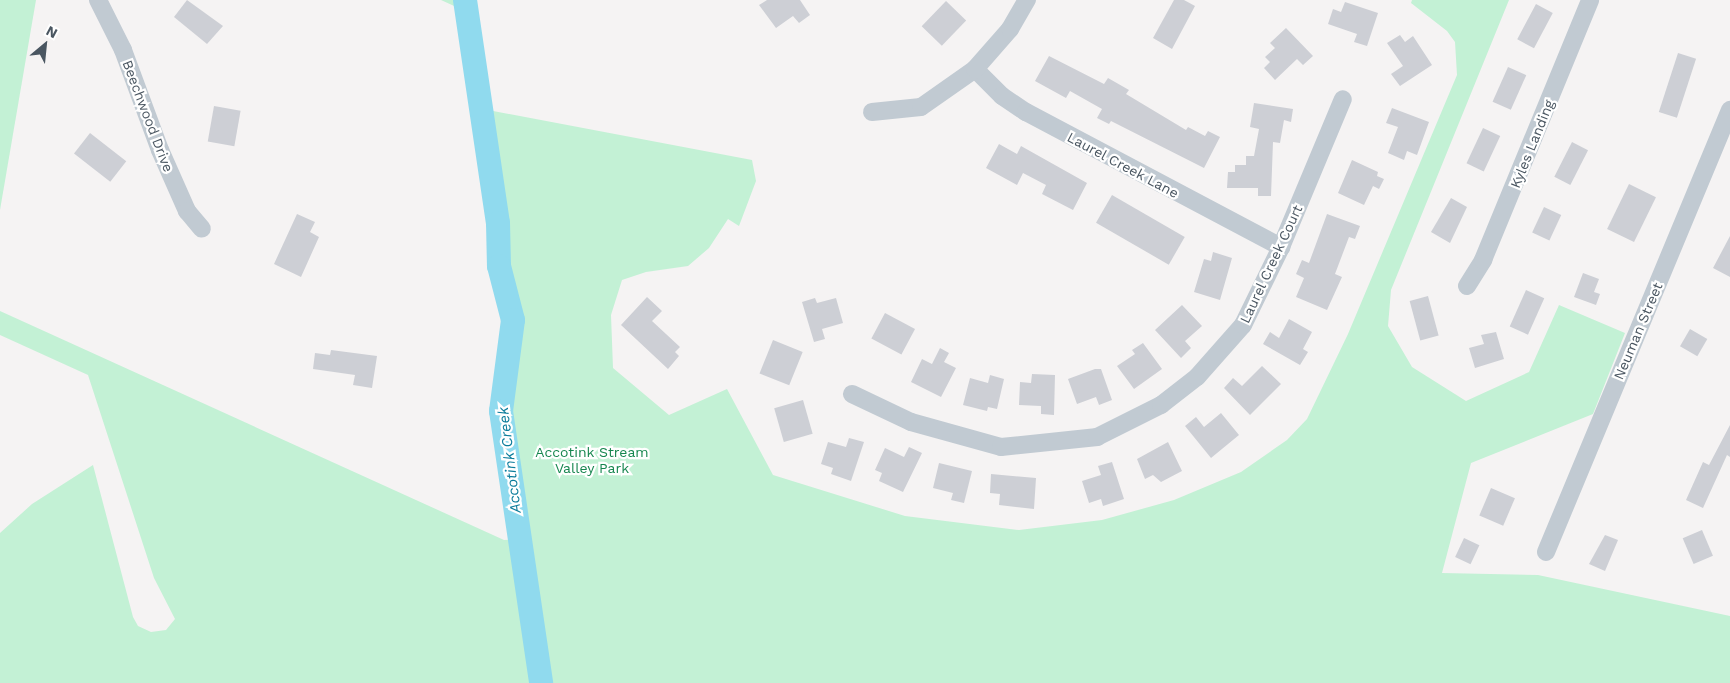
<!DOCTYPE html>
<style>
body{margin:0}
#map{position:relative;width:1730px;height:683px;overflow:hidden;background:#f5f3f3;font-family:"Work Sans",sans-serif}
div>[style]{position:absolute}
.green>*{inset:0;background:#c3f1d5}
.river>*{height:24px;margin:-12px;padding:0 12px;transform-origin:12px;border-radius:12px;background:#90daee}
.building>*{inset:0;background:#cdcfd5;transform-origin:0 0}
.minor>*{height:18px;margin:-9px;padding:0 9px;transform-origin:9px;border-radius:9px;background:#c1cad2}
span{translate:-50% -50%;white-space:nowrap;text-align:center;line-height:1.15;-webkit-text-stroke:4.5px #fff;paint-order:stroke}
.street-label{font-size:14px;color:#4a5661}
.park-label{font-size:14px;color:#17864f}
.water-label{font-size:15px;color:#0c7c9b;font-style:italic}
.north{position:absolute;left:20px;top:20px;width:50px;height:50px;-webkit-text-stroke:4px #fff;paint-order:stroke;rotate:28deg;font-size:14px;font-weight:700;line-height:20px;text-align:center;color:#4a5661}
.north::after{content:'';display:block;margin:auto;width:18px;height:22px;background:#4a5661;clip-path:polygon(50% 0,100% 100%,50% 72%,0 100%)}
</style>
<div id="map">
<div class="green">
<div style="clip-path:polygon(0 0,36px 0,0 210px)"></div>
<div style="clip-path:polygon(441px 0,474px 0,476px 16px)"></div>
<div style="clip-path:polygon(1412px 0,1509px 0,1391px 290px,1388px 326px,1412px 367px,1466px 401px,1529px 372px,1559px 305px,1625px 333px,1593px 414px,1471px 463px,1442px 573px,1538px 575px,1730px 616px,1730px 683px,0 683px,0 533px,32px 504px,93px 465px,133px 617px,138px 626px,151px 632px,166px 630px,175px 619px,154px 578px,88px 375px,0 335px,0 311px,504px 540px,520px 539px,501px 411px,515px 283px,507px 255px,507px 230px,488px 110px,752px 160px,756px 181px,739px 226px,728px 219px,709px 248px,688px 266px,646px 272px,622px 280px,611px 315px,613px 368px,669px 415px,727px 389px,773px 475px,905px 516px,1019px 530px,1102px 520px,1174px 500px,1241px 472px,1287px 440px,1307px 419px,1348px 334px,1457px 75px,1455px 42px,1447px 31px,1411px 3px)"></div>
</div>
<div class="river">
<div style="left:465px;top:0;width:225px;rotate:81.6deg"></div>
<div style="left:498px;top:223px;width:43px;rotate:88.7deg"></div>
<div style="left:499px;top:266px;width:56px;rotate:75.5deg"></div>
<div style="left:513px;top:320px;width:92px;rotate:97.5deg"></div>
<div style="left:501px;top:411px;width:275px;rotate:81.6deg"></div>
</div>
<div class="building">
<div style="clip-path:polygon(187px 0,223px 26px,207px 44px,174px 17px)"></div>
<div style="clip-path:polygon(767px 0,800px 0,810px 15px,799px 23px,793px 16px,776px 28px,759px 5px)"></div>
<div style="clip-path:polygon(1174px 0,1184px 0,1195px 6px,1172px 49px,1153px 38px)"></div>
<div style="left:946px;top:1px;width:28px;height:35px;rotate:44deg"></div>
<div style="clip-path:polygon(1345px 2px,1378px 13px,1367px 46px,1354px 42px,1357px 34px,1328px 24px,1333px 9px,1341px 12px)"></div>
<div style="left:1536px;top:4px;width:19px;height:40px;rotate:28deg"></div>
<div style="clip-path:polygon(1286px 28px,1313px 56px,1303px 65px,1297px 59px,1275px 80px,1264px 68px,1270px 62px,1265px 57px,1275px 48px,1270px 43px)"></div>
<div style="clip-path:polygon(1400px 35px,1405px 42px,1413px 36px,1432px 65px,1400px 86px,1391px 74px,1403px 66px,1387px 43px)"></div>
<div style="left:1678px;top:53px;width:19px;height:62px;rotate:18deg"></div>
<div style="clip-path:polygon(1049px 56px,1104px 84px,1108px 78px,1129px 90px,1126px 94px,1186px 130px,1188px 127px,1205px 136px,1208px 131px,1220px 137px,1204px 168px,1111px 121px,1109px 124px,1097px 118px,1102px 109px,1070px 91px,1066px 98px,1035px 81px)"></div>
<div style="left:1508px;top:67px;width:20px;height:38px;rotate:24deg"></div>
<div style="clip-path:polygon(1254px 103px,1293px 109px,1291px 122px,1284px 120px,1280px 143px,1273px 142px,1271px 196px,1258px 196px,1258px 188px,1227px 188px,1228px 172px,1235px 172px,1235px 165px,1246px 165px,1246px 156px,1254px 156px,1259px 129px,1250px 127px)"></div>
<div style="left:214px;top:106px;width:27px;height:36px;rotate:10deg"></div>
<div style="clip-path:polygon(1392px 108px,1429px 122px,1417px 155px,1407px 151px,1404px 160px,1388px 153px,1398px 127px,1386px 123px)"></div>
<div style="left:1483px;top:128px;width:19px;height:39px;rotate:25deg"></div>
<div style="left:90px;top:133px;width:46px;height:26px;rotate:38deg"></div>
<div style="left:1572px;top:142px;width:18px;height:39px;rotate:27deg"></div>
<div style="clip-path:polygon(999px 144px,1017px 154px,1021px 146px,1087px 183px,1073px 210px,1042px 194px,1046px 185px,1023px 173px,1017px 185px,986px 168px)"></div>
<div style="clip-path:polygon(1352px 160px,1378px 172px,1377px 176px,1384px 179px,1379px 189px,1373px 186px,1364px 205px,1338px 193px)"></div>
<div style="left:1629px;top:184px;width:30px;height:50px;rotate:26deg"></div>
<div style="left:1112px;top:195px;width:84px;height:32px;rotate:30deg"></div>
<div style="clip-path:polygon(1451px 198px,1467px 207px,1450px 243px,1431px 232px)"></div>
<div style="left:1544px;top:207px;width:19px;height:28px;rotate:25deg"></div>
<div style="clip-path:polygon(297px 214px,315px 222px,310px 232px,319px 237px,301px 277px,274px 264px)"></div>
<div style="clip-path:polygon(1327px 214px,1360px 226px,1355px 239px,1349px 237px,1335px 274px,1342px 277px,1327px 310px,1296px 297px,1304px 278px,1296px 274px,1302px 260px,1309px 263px)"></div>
<div style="clip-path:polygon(1730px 236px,1730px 277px,1713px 268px)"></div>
<div style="clip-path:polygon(1213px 252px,1232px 258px,1220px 300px,1194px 292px,1204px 259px,1211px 261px)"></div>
<div style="clip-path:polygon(1583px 273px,1599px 279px,1594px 292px,1600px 294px,1596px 305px,1574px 297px)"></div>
<div style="left:1526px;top:290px;width:20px;height:40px;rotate:24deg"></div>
<div style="left:1428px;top:296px;width:41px;height:19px;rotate:75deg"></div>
<div style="clip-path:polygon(647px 297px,662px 311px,652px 321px,680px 347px,675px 352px,679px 356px,668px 369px,621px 325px)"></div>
<div style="clip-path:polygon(815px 298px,817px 303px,836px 298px,843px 323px,822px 329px,825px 339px,814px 342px,802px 302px)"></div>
<div style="clip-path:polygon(1182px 305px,1202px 326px,1185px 341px,1191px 348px,1181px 358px,1155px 330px)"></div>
<div style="left:885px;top:313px;width:34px;height:29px;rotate:28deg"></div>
<div style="clip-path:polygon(1289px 319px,1312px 332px,1303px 349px,1308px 352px,1300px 365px,1263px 344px,1270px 332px,1279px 338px)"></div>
<div style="left:1690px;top:329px;width:20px;height:20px;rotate:30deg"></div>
<div style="clip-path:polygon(1496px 332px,1504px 359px,1475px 368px,1469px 348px,1484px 344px,1481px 335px)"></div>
<div style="left:773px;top:340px;width:32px;height:36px;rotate:22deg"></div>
<div style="clip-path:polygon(1143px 343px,1162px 369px,1134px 389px,1117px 366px,1135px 354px,1132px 350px)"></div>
<div style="clip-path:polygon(940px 348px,949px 353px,944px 362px,956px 368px,941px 397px,911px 382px,922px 359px,932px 364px)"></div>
<div style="clip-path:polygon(331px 350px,377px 356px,372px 388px,353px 385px,355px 375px,313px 369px,315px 353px,330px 355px)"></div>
<div style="clip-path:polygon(1262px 366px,1281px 384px,1250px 415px,1224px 388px,1233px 378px,1242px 386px)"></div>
<div style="clip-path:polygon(1095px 369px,1101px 369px,1112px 400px,1099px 405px,1096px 397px,1077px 404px,1068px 379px)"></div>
<div style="clip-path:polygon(1032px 374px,1055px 375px,1054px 415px,1041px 414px,1041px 406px,1019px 405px,1020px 382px,1031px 383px)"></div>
<div style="clip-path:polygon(990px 375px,1004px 379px,997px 409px,988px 407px,987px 411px,963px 405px,970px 378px,988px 383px)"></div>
<div style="left:803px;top:400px;width:35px;height:30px;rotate:74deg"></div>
<div style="clip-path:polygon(1221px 413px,1239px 435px,1211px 458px,1185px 426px,1196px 417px,1204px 427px)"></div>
<div style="clip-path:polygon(1730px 425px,1730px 457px,1727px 455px,1703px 508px,1686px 500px,1703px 462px,1709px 465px)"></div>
<div style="clip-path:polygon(849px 438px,864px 442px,851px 481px,831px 474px,833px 468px,821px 464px,828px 442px,846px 447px)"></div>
<div style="clip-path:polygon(1168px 442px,1182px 471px,1161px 482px,1153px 475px,1145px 479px,1137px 459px)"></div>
<div style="clip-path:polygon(909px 447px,922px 453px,903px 492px,879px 481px,882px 473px,875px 470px,885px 448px,904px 457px)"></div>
<div style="clip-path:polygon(1112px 462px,1124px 499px,1103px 506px,1101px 499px,1089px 503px,1082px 481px,1101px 475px,1098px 466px)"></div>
<div style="clip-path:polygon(939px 463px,972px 471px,964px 503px,951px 500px,953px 493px,933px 488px)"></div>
<div style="clip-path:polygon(991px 474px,1036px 478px,1034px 509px,999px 505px,1000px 494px,990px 493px)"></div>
<div style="left:1491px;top:488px;width:26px;height:30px;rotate:23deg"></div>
<div style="left:1702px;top:530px;width:28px;height:21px;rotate:67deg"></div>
<div style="clip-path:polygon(1605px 535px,1618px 540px,1605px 571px,1589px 564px)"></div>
<div style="left:1464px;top:538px;width:17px;height:21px;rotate:25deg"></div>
</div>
<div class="minor">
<div style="left:98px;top:0;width:56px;rotate:63.4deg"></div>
<div style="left:123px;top:50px;width:107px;rotate:69.7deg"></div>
<div style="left:160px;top:150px;width:67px;rotate:66.1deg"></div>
<div style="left:187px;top:211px;width:23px;rotate:50deg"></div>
<div style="left:975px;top:69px;width:38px;rotate:45deg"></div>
<div style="left:1002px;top:96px;width:29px;rotate:34deg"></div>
<div style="left:1026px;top:112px;width:289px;rotate:27.9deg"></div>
<div style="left:872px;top:112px;width:49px;rotate:-5.8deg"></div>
<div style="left:921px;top:107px;width:66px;rotate:-35.1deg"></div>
<div style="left:975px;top:69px;width:53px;rotate:-48.8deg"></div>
<div style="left:1010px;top:29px;width:34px;rotate:-60deg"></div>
<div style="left:1467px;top:286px;width:31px;rotate:-58deg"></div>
<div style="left:1483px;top:260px;width:281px;rotate:-67.6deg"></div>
<div style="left:852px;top:394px;width:65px;rotate:25.4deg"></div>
<div style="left:911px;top:422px;width:93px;rotate:15.5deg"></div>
<div style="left:1001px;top:447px;width:97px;rotate:-5.9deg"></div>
<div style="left:1097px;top:437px;width:72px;rotate:-26.6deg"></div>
<div style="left:1161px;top:405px;width:46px;rotate:-37.9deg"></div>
<div style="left:1197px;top:377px;width:69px;rotate:-48.5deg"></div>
<div style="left:1243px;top:325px;width:87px;rotate:-64deg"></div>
<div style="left:1281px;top:247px;width:160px;rotate:-67.3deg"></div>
<div style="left:1546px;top:552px;width:479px;rotate:-67.4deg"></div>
</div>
<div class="street-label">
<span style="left:148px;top:116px;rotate:69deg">Beechwood Drive</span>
<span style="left:1532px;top:144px;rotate:-68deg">Kyles Landing</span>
<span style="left:1123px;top:165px;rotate:28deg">Laurel Creek Lane</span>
<span style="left:1271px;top:264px;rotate:-65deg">Laurel Creek Court</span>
<span style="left:1638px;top:331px;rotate:-67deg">Neuman Street</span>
</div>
<div class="park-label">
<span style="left:592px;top:460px">Accotink Stream<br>Valley Park</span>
</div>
<div class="water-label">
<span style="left:510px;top:460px;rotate:-97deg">Accotink Creek</span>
</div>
<div class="north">N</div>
</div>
